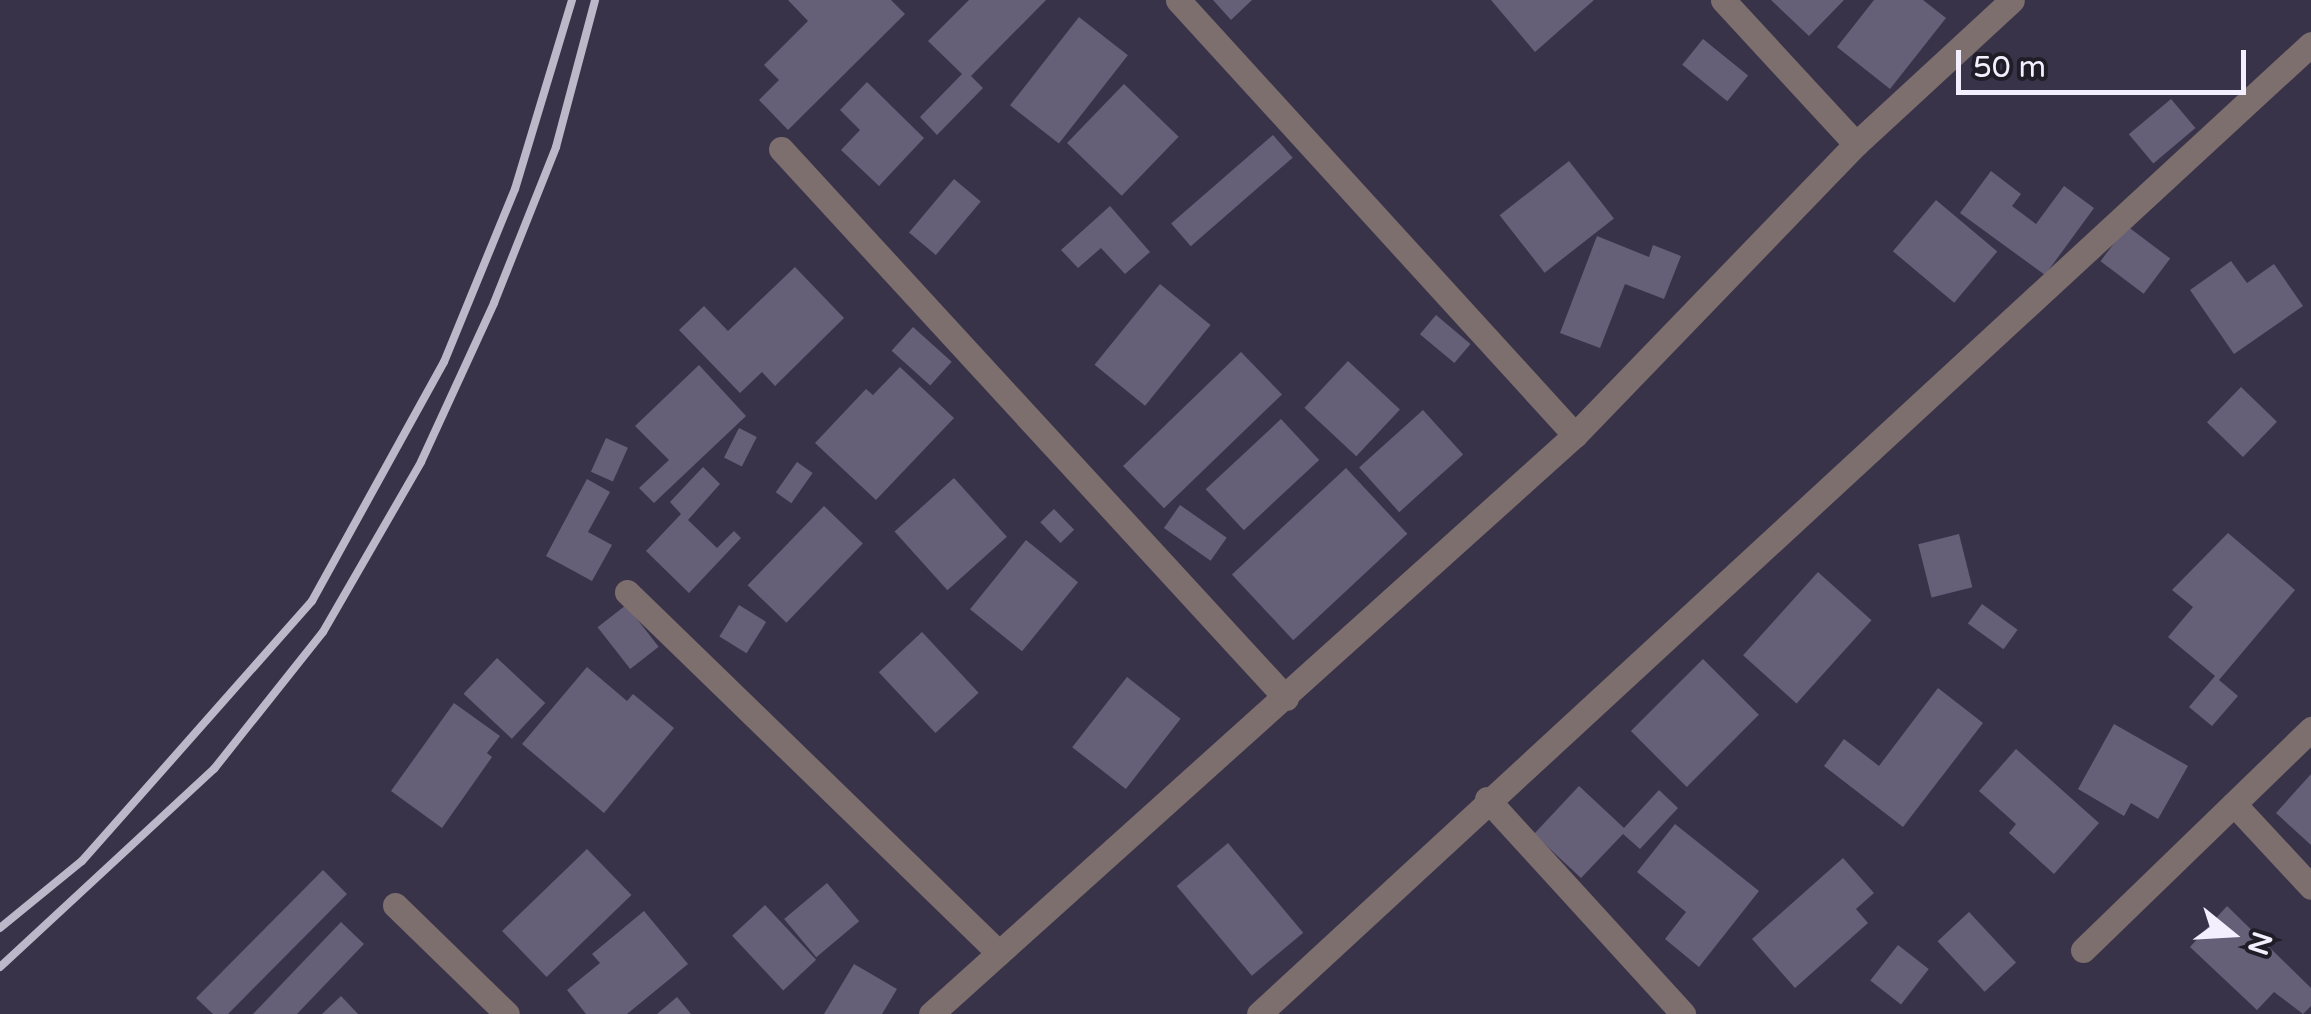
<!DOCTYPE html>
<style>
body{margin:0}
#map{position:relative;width:2311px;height:1014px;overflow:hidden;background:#39334a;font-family:"Varela Round",sans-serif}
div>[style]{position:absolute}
.building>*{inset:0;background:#655f78;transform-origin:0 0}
.street>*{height:25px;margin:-12.5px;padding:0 12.5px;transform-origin:12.5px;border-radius:12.5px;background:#7d6f6d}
.rail>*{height:8px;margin:-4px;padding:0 4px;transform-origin:4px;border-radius:4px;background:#bdb8c9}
span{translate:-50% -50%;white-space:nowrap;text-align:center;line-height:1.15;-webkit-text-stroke:10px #201d27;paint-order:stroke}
.north{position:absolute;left:2181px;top:884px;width:100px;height:100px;-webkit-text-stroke:8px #201d27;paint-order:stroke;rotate:108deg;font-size:28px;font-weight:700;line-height:40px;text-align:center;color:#f3effe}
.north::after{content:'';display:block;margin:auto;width:35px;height:45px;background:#f3effe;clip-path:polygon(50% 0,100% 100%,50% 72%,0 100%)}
.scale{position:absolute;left:1956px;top:50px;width:290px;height:45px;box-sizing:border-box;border:5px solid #f3effe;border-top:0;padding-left:12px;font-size:30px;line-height:35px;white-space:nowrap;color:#f3effe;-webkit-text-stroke:8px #201d27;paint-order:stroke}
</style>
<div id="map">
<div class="building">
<div style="clip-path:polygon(788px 0,891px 0,905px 14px,788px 130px,759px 100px,779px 80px,764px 65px,808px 21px)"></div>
<div style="clip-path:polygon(969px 0,1046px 0,971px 76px,983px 88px,937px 135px,920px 117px,962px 74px,928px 41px)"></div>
<div style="clip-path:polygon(1213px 0,1252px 0,1231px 20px)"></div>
<div style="clip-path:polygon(1491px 0,1594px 0,1535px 52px)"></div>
<div style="clip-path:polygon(1771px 0,1844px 0,1809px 36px)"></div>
<div style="clip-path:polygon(1874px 0,1923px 0,1946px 18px,1890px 89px,1837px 47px)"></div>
<div style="left:1079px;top:17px;width:62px;height:112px;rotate:38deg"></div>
<div style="left:1703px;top:39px;width:58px;height:33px;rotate:39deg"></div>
<div style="clip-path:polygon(867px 82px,924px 138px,879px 186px,841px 150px,860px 130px,840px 110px)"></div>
<div style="left:1124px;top:84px;width:76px;height:82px;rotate:44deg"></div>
<div style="left:2171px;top:99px;width:38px;height:55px;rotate:50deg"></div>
<div style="left:1273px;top:135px;width:30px;height:135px;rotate:49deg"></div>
<div style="left:1569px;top:161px;width:73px;height:88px;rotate:52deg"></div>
<div style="clip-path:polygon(1991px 171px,2021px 194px,2012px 206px,2036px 224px,2064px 186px,2094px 208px,2045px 275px,1960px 213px)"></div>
<div style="left:954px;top:179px;width:35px;height:70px;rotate:40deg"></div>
<div style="left:1936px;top:200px;width:80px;height:67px;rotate:40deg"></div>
<div style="clip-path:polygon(1110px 206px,1150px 252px,1125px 274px,1101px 248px,1078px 268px,1061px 250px)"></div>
<div style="left:2127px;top:226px;width:54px;height:44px;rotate:37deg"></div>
<div style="clip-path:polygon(1597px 236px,1649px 257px,1653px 245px,1681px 256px,1664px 299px,1625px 284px,1600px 348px,1560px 333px)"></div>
<div style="clip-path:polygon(2231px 261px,2247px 283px,2274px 264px,2303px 306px,2234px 354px,2190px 290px)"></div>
<div style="clip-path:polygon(795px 267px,844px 318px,775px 386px,762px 372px,740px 393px,679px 330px,704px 306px,728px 331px)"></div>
<div style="left:1160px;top:284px;width:65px;height:104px;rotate:39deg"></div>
<div style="left:1436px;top:315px;width:45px;height:25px;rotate:40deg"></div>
<div style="left:913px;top:327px;width:52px;height:32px;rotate:42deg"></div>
<div style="left:1241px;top:352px;width:59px;height:164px;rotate:46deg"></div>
<div style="left:1348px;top:361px;width:71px;height:64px;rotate:43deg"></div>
<div style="clip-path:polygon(699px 365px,746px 416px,654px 503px,639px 488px,669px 460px,635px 426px)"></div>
<div style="clip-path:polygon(900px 367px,954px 418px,876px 500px,815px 443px,866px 389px,873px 395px)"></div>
<div style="left:2241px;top:387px;width:50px;height:49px;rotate:44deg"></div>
<div style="left:1423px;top:410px;width:60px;height:86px;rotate:48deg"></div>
<div style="left:1281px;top:419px;width:56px;height:103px;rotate:47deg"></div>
<div style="left:739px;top:428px;width:20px;height:33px;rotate:27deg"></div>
<div style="left:606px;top:438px;width:24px;height:37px;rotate:24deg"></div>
<div style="left:797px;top:462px;width:19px;height:37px;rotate:35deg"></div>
<div style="clip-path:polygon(703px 467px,720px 484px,688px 520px,717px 548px,734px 531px,741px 538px,689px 593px,646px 551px,681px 514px,670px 502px)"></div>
<div style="left:1346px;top:468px;width:90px;height:156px;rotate:47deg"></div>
<div style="left:954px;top:478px;width:79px;height:80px;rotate:48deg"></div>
<div style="clip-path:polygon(587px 479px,610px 492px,588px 532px,612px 545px,592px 581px,546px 556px)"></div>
<div style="left:1180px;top:505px;width:57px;height:28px;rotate:35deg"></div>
<div style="left:824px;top:506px;width:54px;height:110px;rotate:44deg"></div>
<div style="left:1054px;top:509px;width:29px;height:19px;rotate:46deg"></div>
<div style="clip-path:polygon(2228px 533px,2295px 590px,2219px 680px,2238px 696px,2212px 726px,2189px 707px,2215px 676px,2168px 637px,2193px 607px,2172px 590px)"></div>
<div style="left:1959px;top:534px;width:55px;height:42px;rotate:76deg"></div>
<div style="left:1026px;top:540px;width:67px;height:89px;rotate:39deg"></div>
<div style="left:1818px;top:572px;width:72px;height:112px;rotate:42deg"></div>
<div style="left:1982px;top:604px;width:44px;height:24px;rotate:36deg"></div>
<div style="left:626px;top:605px;width:53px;height:36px;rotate:52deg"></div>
<div style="left:739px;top:605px;width:32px;height:37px;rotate:32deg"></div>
<div style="left:922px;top:632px;width:83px;height:59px;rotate:47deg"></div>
<div style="left:497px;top:658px;width:66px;height:49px;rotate:43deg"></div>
<div style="left:1703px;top:659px;width:79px;height:102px;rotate:45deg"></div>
<div style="clip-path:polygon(587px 667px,627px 701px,633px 694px,674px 728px,604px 813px,522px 744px)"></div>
<div style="left:1127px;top:677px;width:68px;height:89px;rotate:38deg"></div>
<div style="clip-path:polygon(1938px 688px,1983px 723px,1903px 827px,1824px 766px,1844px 739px,1879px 766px)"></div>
<div style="clip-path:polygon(454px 703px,500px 736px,487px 753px,492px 757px,442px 828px,391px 791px)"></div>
<div style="clip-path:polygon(2114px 724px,2188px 766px,2158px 819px,2131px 803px,2124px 816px,2078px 789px)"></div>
<div style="clip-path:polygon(2016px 749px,2099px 823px,2054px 874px,2009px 833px,2016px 824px,1979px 791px)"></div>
<div style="clip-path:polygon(2311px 774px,2311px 845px,2276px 813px)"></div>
<div style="clip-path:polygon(1579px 786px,1624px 828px,1659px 790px,1678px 808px,1640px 849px,1623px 834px,1581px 878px,1534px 834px)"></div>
<div style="clip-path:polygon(1675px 824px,1759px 891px,1699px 967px,1665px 939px,1686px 912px,1637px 872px)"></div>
<div style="left:1228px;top:843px;width:117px;height:67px;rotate:50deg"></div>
<div style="left:587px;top:849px;width:64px;height:118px;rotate:46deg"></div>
<div style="clip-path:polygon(1843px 858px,1874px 893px,1856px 909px,1868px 923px,1795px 988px,1752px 939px)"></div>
<div style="clip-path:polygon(323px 870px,347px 894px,228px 1014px,213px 1014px,196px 998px)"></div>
<div style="left:827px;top:883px;width:50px;height:56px;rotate:50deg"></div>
<div style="left:765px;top:905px;width:75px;height:45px;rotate:47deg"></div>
<div style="clip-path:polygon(2227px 906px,2311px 988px,2311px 1006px,2303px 1014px,2274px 992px,2257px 1010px,2190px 947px)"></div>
<div style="clip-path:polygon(644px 911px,688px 964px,627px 1014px,586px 1014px,567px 990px,600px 963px,592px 954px)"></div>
<div style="left:1969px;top:912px;width:69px;height:43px;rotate:47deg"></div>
<div style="clip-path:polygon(341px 922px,364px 944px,297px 1014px,253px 1014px)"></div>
<div style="left:1898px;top:945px;width:39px;height:45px;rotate:38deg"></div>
<div style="clip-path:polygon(854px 964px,897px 989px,882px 1014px,824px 1014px)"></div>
<div style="clip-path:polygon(341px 996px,358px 1014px,322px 1014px)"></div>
<div style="clip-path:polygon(677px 997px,691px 1014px,657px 1014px)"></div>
</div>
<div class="street">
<div style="left:1178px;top:0;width:589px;rotate:47.62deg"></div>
<div style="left:1723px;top:0;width:196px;rotate:47.3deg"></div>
<div style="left:781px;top:149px;width:746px;rotate:47.39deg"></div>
<div style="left:627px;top:592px;width:518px;rotate:44.14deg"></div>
<div style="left:1487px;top:799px;width:291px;rotate:47.6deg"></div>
<div style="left:2234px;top:804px;width:113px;rotate:47.1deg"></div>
<div style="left:395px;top:905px;width:156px;rotate:44.2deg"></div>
<div style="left:2083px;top:950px;width:318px;rotate:-44.1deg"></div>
<div style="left:931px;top:1014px;width:866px;rotate:-41.96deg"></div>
<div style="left:1575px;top:435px;width:405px;rotate:-46deg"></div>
<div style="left:1856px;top:144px;width:212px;rotate:-42.7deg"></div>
<div style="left:1259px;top:1014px;width:1431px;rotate:-42.68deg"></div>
</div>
<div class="rail">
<div style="left:0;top:928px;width:106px;rotate:-39.3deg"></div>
<div style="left:82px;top:861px;width:347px;rotate:-48.5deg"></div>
<div style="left:312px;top:601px;width:273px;rotate:-61.1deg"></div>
<div style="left:444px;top:362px;width:187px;rotate:-67.7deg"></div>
<div style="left:515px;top:189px;width:197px;rotate:-73.2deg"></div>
<div style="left:0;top:967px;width:292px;rotate:-42.8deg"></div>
<div style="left:214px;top:769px;width:175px;rotate:-51.5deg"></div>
<div style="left:323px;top:632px;width:196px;rotate:-60deg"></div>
<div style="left:421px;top:462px;width:175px;rotate:-65.3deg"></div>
<div style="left:494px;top:303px;width:168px;rotate:-68.3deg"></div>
<div style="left:556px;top:147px;width:152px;rotate:-75.1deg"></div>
</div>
<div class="north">N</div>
<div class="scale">50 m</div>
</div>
